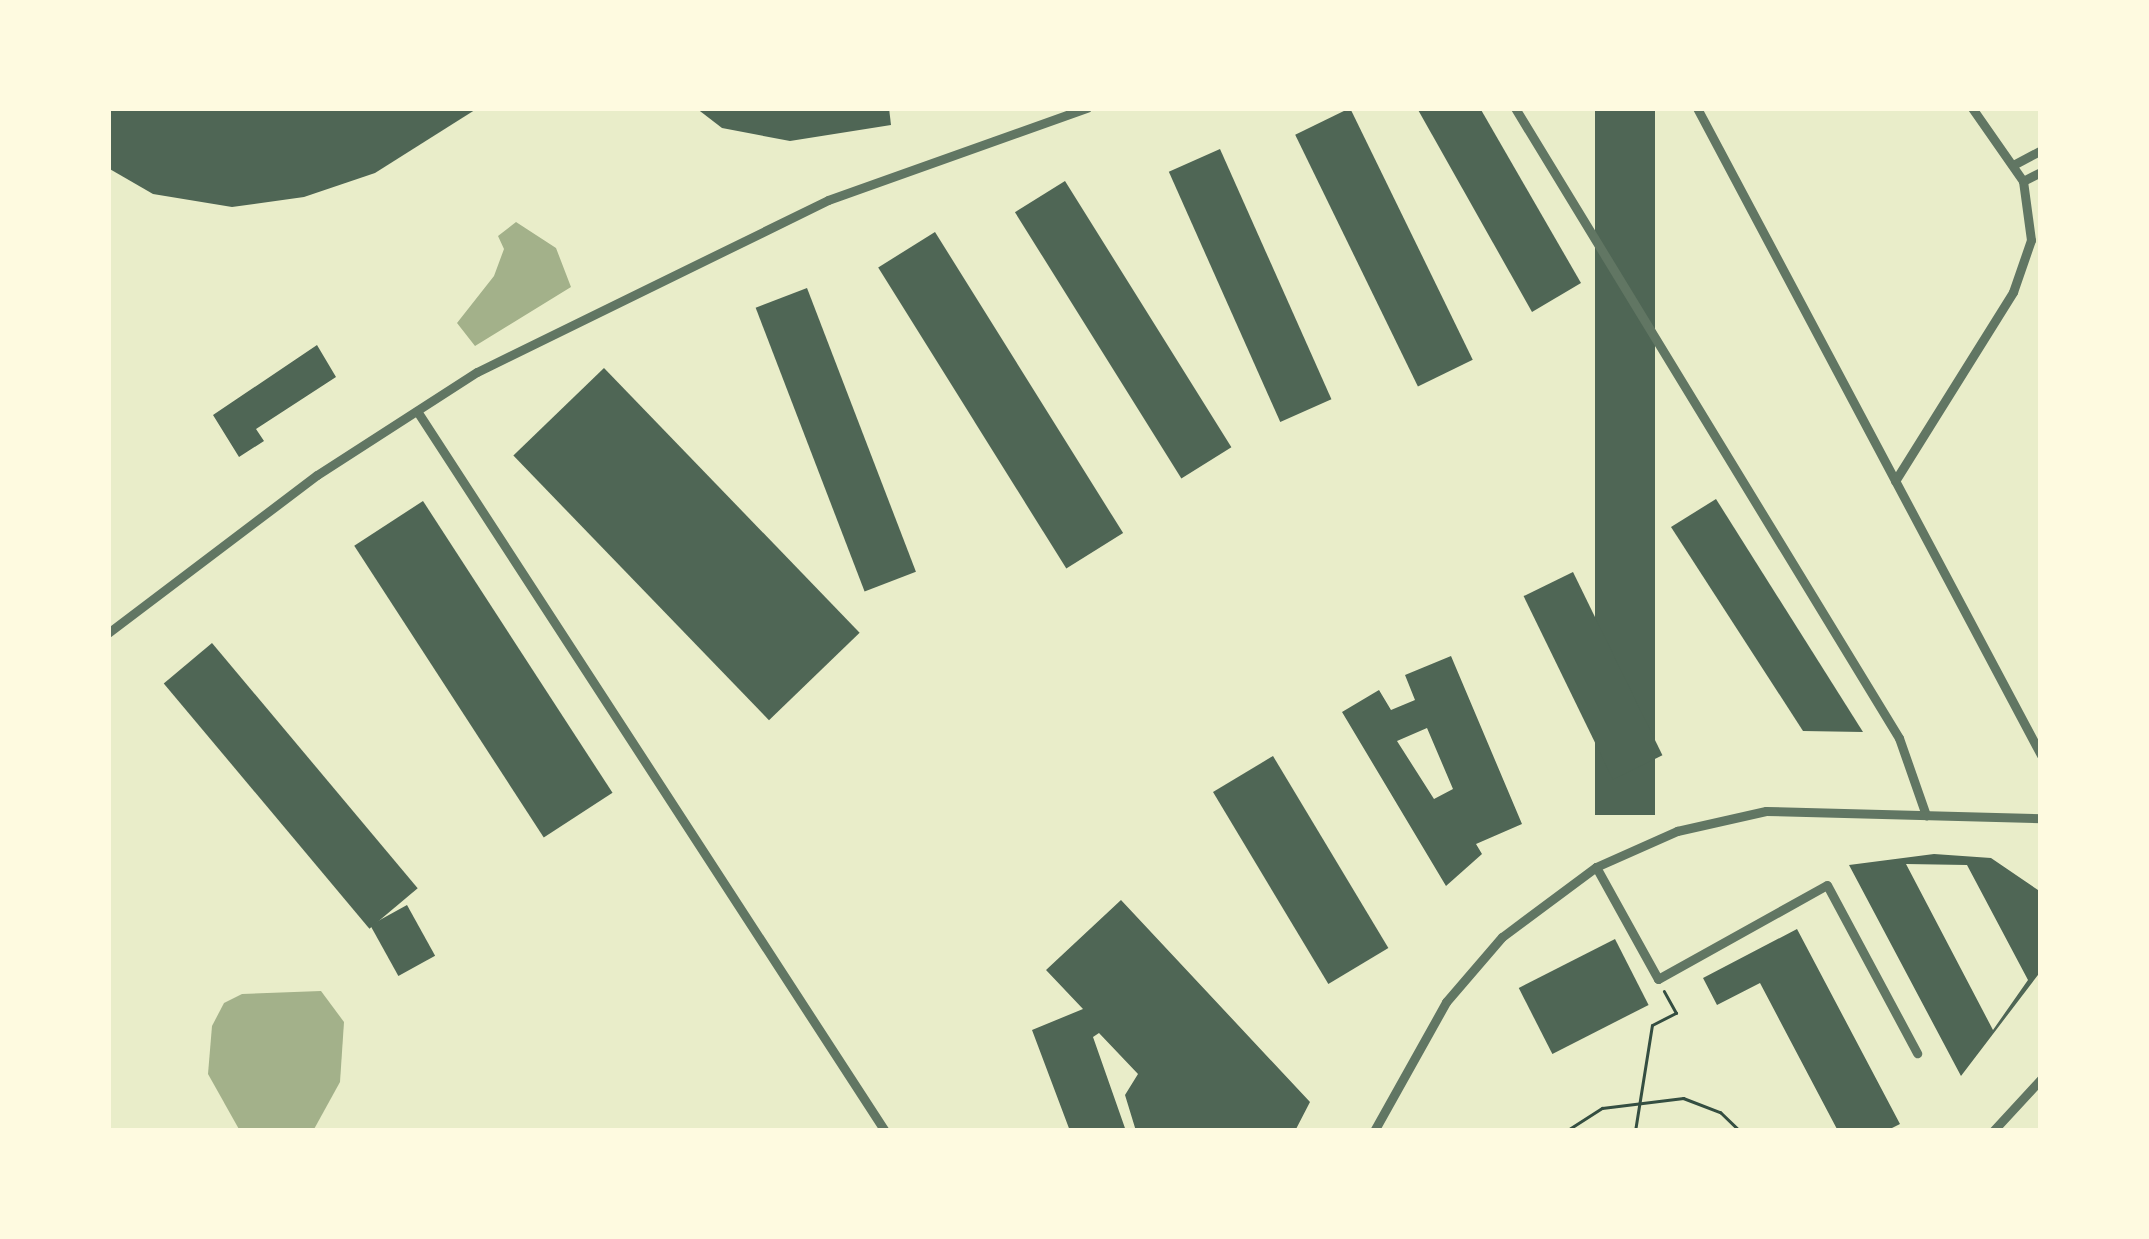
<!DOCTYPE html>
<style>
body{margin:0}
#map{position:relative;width:2149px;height:1239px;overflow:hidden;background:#e9edc9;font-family:Raleway,sans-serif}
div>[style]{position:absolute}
.water>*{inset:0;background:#a3b18a}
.building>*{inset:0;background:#4f6655;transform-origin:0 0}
.path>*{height:3px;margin:-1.5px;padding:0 1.5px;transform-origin:1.5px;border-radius:1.5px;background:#344e41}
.minor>*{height:9px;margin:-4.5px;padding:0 4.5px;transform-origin:4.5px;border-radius:4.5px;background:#617663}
span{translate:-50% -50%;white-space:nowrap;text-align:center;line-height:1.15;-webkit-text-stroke:12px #fefae0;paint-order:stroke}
.frame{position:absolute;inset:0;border:111px solid #fefae0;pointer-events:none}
</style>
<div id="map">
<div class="water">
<div style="clip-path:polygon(516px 222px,556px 248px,571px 287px,475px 346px,457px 323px,494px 276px,504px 249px,498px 236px)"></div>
<div style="clip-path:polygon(321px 991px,344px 1022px,340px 1082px,313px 1131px,240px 1131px,208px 1074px,212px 1026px,224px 1003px,242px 994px)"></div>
</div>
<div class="building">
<div style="clip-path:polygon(108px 108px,478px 108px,375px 173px,304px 197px,232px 207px,153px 194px,108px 168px)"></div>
<div style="clip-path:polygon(696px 108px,889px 108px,891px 125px,790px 141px,722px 128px)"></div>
<div style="left:1350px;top:108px;width:280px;height:61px;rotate:64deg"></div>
<div style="clip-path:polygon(1417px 108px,1480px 108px,1581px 283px,1532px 312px)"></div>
<div style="left:1595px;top:108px;width:60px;height:707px"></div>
<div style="left:1220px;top:149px;width:274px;height:56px;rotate:66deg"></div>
<div style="left:1065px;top:181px;width:314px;height:59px;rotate:58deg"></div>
<div style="left:935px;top:232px;width:355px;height:67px;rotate:58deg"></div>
<div style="left:807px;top:288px;width:304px;height:55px;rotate:69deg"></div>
<div style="clip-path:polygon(317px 345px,336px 377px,256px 429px,264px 441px,239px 457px,213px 415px)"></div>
<div style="left:604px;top:368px;width:368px;height:126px;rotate:46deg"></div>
<div style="clip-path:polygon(1716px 499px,1863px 732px,1803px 731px,1671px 527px)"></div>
<div style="left:423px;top:501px;width:348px;height:82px;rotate:57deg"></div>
<div style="left:1573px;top:572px;width:204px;height:55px;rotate:64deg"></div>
<div style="left:212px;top:643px;width:320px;height:63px;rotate:50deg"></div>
<div style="clip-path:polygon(evenodd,1451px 656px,1522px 824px,1476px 844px,1482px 854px,1446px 886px,1342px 712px,1379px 690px,1391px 710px,1415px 700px,1405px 675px,1451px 656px,1427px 728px,1453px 789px,1434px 799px,1397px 741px,1427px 728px)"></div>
<div style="left:1273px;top:756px;width:224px;height:70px;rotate:59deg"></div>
<div style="clip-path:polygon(evenodd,1934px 854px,1991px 858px,2041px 892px,2041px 971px,1961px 1076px,1849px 865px,1934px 854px,1906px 864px,1967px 865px,2028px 980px,1993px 1030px,1906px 864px)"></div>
<div style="clip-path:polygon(1121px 900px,1310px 1102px,1295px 1131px,1136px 1131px,1125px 1095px,1138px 1074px,1099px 1033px,1093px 1037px,1126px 1131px,1070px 1131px,1032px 1030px,1083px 1009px,1046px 970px)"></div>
<div style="left:407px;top:905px;width:58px;height:42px;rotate:61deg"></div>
<div style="clip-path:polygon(1797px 929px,1900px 1124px,1886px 1131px,1838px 1131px,1760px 983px,1717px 1005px,1703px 978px)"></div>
<div style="left:1615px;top:939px;width:74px;height:108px;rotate:63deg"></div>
</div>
<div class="path">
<div style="left:1566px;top:1131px;width:43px;rotate:-32.6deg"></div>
<div style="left:1602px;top:1108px;width:82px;rotate:-7deg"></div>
<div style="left:1683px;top:1098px;width:40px;rotate:21deg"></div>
<div style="left:1720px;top:1112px;width:28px;rotate:44deg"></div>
<div style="left:1635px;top:1131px;width:107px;rotate:-80.9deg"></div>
<div style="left:1652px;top:1025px;width:27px;rotate:-27deg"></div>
<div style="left:1676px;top:1013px;width:25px;rotate:-119deg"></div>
</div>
<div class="minor">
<div style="left:1515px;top:108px;width:738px;rotate:58.64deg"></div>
<div style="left:1899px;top:738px;width:82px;rotate:70.7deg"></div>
<div style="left:1697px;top:108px;width:733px;rotate:62deg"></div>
<div style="left:2015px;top:164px;width:30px;rotate:-28deg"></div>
<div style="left:2023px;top:181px;width:20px;rotate:-27deg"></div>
<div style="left:417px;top:411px;width:859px;rotate:56.98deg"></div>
<div style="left:1895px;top:481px;width:223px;rotate:-58deg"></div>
<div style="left:2013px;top:292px;width:55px;rotate:-70.9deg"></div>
<div style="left:2031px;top:240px;width:60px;rotate:-97.7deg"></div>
<div style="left:2023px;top:181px;width:89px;rotate:-124.9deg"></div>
<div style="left:108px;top:633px;width:262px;rotate:-37.1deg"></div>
<div style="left:317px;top:475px;width:190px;rotate:-32.8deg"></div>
<div style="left:477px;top:372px;width:391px;rotate:-26.1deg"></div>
<div style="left:828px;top:200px;width:275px;rotate:-19.6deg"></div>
<div style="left:1596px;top:867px;width:128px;rotate:61deg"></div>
<div style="left:1658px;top:979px;width:193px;rotate:-29.1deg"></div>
<div style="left:1827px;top:885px;width:191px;rotate:61.8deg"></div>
<div style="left:1374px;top:1131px;width:148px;rotate:-60.8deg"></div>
<div style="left:1446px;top:1002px;width:86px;rotate:-49.3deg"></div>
<div style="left:1502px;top:937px;width:117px;rotate:-36.7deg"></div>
<div style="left:1596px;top:867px;width:89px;rotate:-24deg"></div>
<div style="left:1677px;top:831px;width:91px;rotate:-12.7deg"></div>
<div style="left:1766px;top:811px;width:275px;rotate:1.5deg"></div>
<div style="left:1993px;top:1131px;width:71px;rotate:-47.3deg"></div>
</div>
<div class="frame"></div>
</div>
